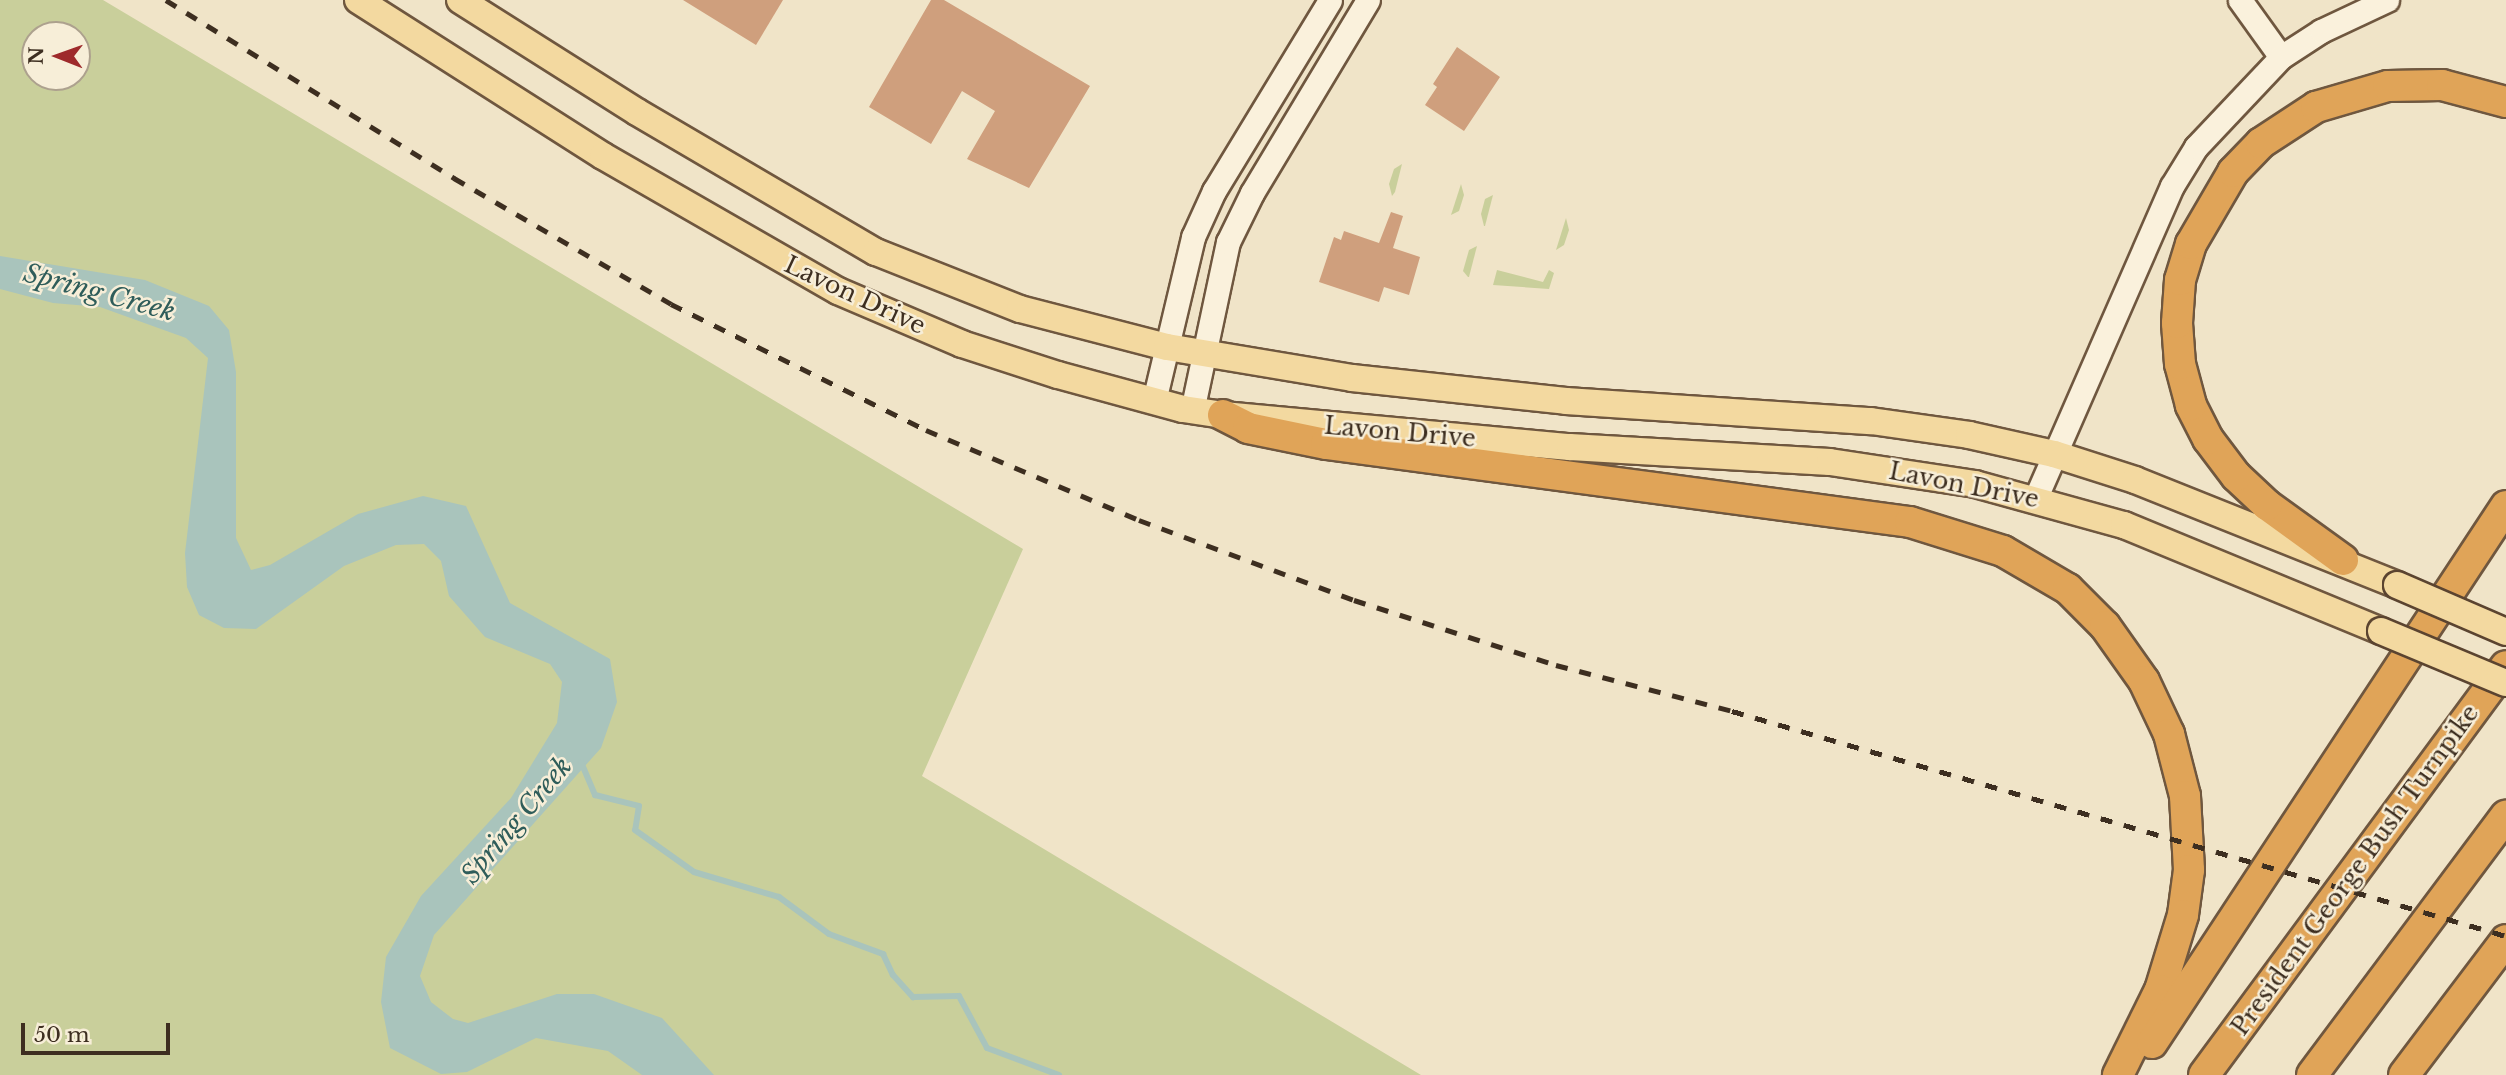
<!DOCTYPE html>
<style>
body{margin:0}
#map{position:relative;width:2506px;height:1075px;overflow:hidden;background:#f0e4c8;font-family:"Libre Baskerville",serif}
div>[style]{position:absolute}
.green>*{inset:0;background:#c9cf9b}
.water>*{inset:0;background:#a9c4bc}
.stream>*{height:6px;margin:-3px;padding:0 3px;transform-origin:3px;border-radius:3px;background:#a9c4bc}
.building>*{inset:0;background:#cf9f7d}
.roads{filter:drop-shadow(2px 0 #6f573f) drop-shadow(-2px 0 #6f573f) drop-shadow(0 2px #6f573f) drop-shadow(0 -2px #6f573f)}
.secondary>*{height:23px;margin:-11.5px;padding:0 11.5px;transform-origin:11.5px;border-radius:11.5px;background:#faf1dc}
.primary>*{height:26px;margin:-13px;padding:0 13px;transform-origin:13px;border-radius:13px;background:#f3d9a0}
.highway>*{height:30px;margin:-15px;padding:0 15px;transform-origin:15px;border-radius:15px;background:#e0a458}
.rail>*{height:5px;margin-top:-2.5px;transform-origin:0;background:repeating-linear-gradient(90deg,#3d2e20 0 12px,transparent 0 24px)}
.bridges{filter:drop-shadow(2px 0 #5b4430) drop-shadow(-2px 0 #5b4430) drop-shadow(0 2px #5b4430) drop-shadow(0 -2px #5b4430)}
.primary-bridge>*{height:26px;margin:-13px;padding:0 13px;transform-origin:13px;border-radius:13px;background:#f3d9a0}
span{translate:-50% -50%;white-space:nowrap;text-align:center;line-height:1.15;-webkit-text-stroke:5px #f7eed8;paint-order:stroke}
.street-label{font-size:24px;color:#3d2e20}
.water-label{font-size:26px;color:#2f5d5a;font-style:italic}
.north{position:absolute;left:21px;top:21px;width:70px;height:70px;box-sizing:border-box;background:#f7eed8;border:2px solid #ada18e;border-radius:50%;rotate:271deg;font-size:19px;font-weight:700;line-height:28px;text-align:center;color:#3d2e20}
.north::after{content:'';display:block;margin:auto;width:24px;height:32px;background:#9e2a2b;clip-path:polygon(50% 0,100% 100%,50% 72%,0 100%)}
.scale{position:absolute;left:21px;top:1023px;width:149px;height:32px;box-sizing:border-box;border:4px solid #3d2e20;border-top:0;padding-left:9px;font-size:21px;line-height:24px;white-space:nowrap;color:#3d2e20;-webkit-text-stroke:5px #f7eed8;paint-order:stroke}
</style>
<div id="map">
<div class="green">
<div style="clip-path:polygon(evenodd,0 0,103px 0,1023px 549px,922px 776px,1421px 1075px,0 1075px,0 0,35px 35px,77px 35px,77px 77px,35px 77px,35px 35px)"></div>
<div style="clip-path:polygon(1402px 164px,1395px 192px,1392px 196px,1389px 184px,1394px 169px)"></div>
<div style="clip-path:polygon(1461px 184px,1464px 195px,1459px 211px,1451px 215px)"></div>
<div style="clip-path:polygon(1493px 195px,1485px 226px,1484px 226px,1481px 214px,1485px 199px)"></div>
<div style="clip-path:polygon(1566px 218px,1569px 230px,1564px 245px,1556px 250px)"></div>
<div style="clip-path:polygon(1477px 246px,1469px 277px,1468px 277px,1463px 271px,1469px 250px)"></div>
<div style="clip-path:polygon(1497px 270px,1543px 282px,1549px 270px,1554px 273px,1549px 289px,1493px 285px)"></div>
</div>
<div class="water">
<div style="clip-path:polygon(0 256px,145px 280px,209px 306px,229px 330px,236px 372px,236px 538px,251px 570px,270px 565px,358px 514px,423px 496px,466px 506px,510px 603px,610px 659px,617px 702px,601px 748px,434px 935px,420px 976px,431px 1002px,453px 1019px,468px 1023px,557px 994px,594px 994px,662px 1018px,714px 1075px,642px 1075px,608px 1051px,536px 1038px,467px 1072px,441px 1074px,390px 1048px,381px 1002px,386px 957px,421px 896px,511px 798px,557px 723px,562px 682px,550px 664px,485px 637px,449px 596px,441px 561px,424px 544px,396px 545px,344px 566px,256px 629px,224px 628px,199px 615px,187px 587px,185px 553px,208px 358px,186px 338px,100px 307px,53px 303px,0 289px)"></div>
</div>
<div class="stream">
<div style="left:581px;top:762px;width:36px;rotate:67deg"></div>
<div style="left:595px;top:795px;width:45px;rotate:14deg"></div>
<div style="left:639px;top:806px;width:24px;rotate:99deg"></div>
<div style="left:635px;top:830px;width:72px;rotate:35.4deg"></div>
<div style="left:694px;top:872px;width:89px;rotate:16.4deg"></div>
<div style="left:779px;top:897px;width:62px;rotate:36.5deg"></div>
<div style="left:829px;top:934px;width:58px;rotate:20.3deg"></div>
<div style="left:883px;top:954px;width:23px;rotate:65deg"></div>
<div style="left:893px;top:975px;width:30px;rotate:48deg"></div>
<div style="left:913px;top:997px;width:46px;rotate:-1.2deg"></div>
<div style="left:959px;top:996px;width:59px;rotate:61.7deg"></div>
<div style="left:987px;top:1048px;width:77px;rotate:20.6deg"></div>
</div>
<div class="building">
<div style="clip-path:polygon(683px 0,783px 0,756px 45px)"></div>
<div style="clip-path:polygon(931px 0,944px 0,1090px 86px,1029px 188px,967px 159px,995px 111px,962px 91px,931px 144px,869px 107px)"></div>
<div style="clip-path:polygon(1457px 47px,1500px 77px,1464px 131px,1425px 105px,1437px 87px,1433px 84px)"></div>
<div style="clip-path:polygon(1391px 212px,1403px 216px,1393px 248px,1420px 257px,1409px 295px,1384px 287px,1379px 302px,1319px 282px,1334px 237px,1341px 240px,1344px 231px,1379px 243px)"></div>
</div>
<div class="roads">
<div class="secondary">
<div style="left:2240px;top:0;width:70px;rotate:54.3deg"></div>
<div style="left:1154px;top:401px;width:169px;rotate:-76.6deg"></div>
<div style="left:1193px;top:237px;width:51px;rotate:-65.5deg"></div>
<div style="left:1214px;top:191px;width:223px;rotate:-58.7deg"></div>
<div style="left:1192px;top:411px;width:173px;rotate:-78deg"></div>
<div style="left:1228px;top:242px;width:55px;rotate:-63.9deg"></div>
<div style="left:1252px;top:193px;width:225px;rotate:-59deg"></div>
<div style="left:2036px;top:497px;width:339px;rotate:-66.4deg"></div>
<div style="left:2172px;top:186px;width:46px;rotate:-58.4deg"></div>
<div style="left:2196px;top:147px;width:124px;rotate:-46.6deg"></div>
<div style="left:2281px;top:57px;width:48px;rotate:-33deg"></div>
<div style="left:2321px;top:31px;width:73px;rotate:-25.2deg"></div>
</div>
<div class="primary">
<div style="left:358px;top:0;width:290px;rotate:32.5deg"></div>
<div style="left:603px;top:156px;width:271px;rotate:29.9deg"></div>
<div style="left:838px;top:291px;width:135px;rotate:23.1deg"></div>
<div style="left:962px;top:344px;width:101px;rotate:17.9deg"></div>
<div style="left:1058px;top:375px;width:130px;rotate:15.2deg"></div>
<div style="left:1183px;top:409px;width:40px;rotate:8.5deg"></div>
<div style="left:1223px;top:415px;width:348px;rotate:5.3deg"></div>
<div style="left:1570px;top:447px;width:260px;rotate:3.3deg"></div>
<div style="left:1830px;top:462px;width:147px;rotate:8.6deg"></div>
<div style="left:1975px;top:484px;width:155px;rotate:15.4deg"></div>
<div style="left:2124px;top:525px;width:278px;rotate:22.4deg"></div>
<div style="left:460px;top:0;width:209px;rotate:32.3deg"></div>
<div style="left:637px;top:112px;width:277px;rotate:30.4deg"></div>
<div style="left:876px;top:252px;width:155px;rotate:21.6deg"></div>
<div style="left:1020px;top:309px;width:152px;rotate:14.5deg"></div>
<div style="left:1167px;top:347px;width:188px;rotate:9.5deg"></div>
<div style="left:1352px;top:378px;width:215px;rotate:6.1deg"></div>
<div style="left:1566px;top:401px;width:306px;rotate:3.8deg"></div>
<div style="left:1871px;top:421px;width:99px;rotate:8.1deg"></div>
<div style="left:1969px;top:435px;width:87px;rotate:12.6deg"></div>
<div style="left:2054px;top:454px;width:85px;rotate:17.8deg"></div>
<div style="left:2135px;top:480px;width:282px;rotate:21.8deg"></div>
</div>
<div class="highway">
<div style="left:1223px;top:415px;width:28px;rotate:27deg"></div>
<div style="left:1248px;top:428px;width:80px;rotate:11.6deg"></div>
<div style="left:1326px;top:444px;width:589px;rotate:7.61deg"></div>
<div style="left:1910px;top:522px;width:97px;rotate:17.3deg"></div>
<div style="left:2003px;top:551px;width:75px;rotate:30.3deg"></div>
<div style="left:2068px;top:589px;width:52px;rotate:45deg"></div>
<div style="left:2105px;top:626px;width:67px;rotate:54.7deg"></div>
<div style="left:2144px;top:681px;width:59px;rotate:64.7deg"></div>
<div style="left:2169px;top:734px;width:64px;rotate:75.5deg"></div>
<div style="left:2185px;top:796px;width:74px;rotate:86.9deg"></div>
<div style="left:2189px;top:870px;width:45px;rotate:97.6deg"></div>
<div style="left:2183px;top:915px;width:78px;rotate:107deg"></div>
<div style="left:2160px;top:990px;width:95px;rotate:116.3deg"></div>
<div style="left:2343px;top:560px;width:94px;rotate:-144.1deg"></div>
<div style="left:2267px;top:505px;width:42px;rotate:-136.9deg"></div>
<div style="left:2236px;top:476px;width:46px;rotate:-127.1deg"></div>
<div style="left:2208px;top:439px;width:38px;rotate:-117deg"></div>
<div style="left:2191px;top:405px;width:42px;rotate:-105deg"></div>
<div style="left:2180px;top:364px;width:41px;rotate:-94.2deg"></div>
<div style="left:2177px;top:323px;width:43px;rotate:-86deg"></div>
<div style="left:2180px;top:280px;width:38px;rotate:-73deg"></div>
<div style="left:2191px;top:244px;width:83px;rotate:-59.7deg"></div>
<div style="left:2233px;top:172px;width:40px;rotate:-46deg"></div>
<div style="left:2261px;top:143px;width:66px;rotate:-33.2deg"></div>
<div style="left:2316px;top:107px;width:75px;rotate:-16.3deg"></div>
<div style="left:2388px;top:86px;width:54px;rotate:-1.1deg"></div>
<div style="left:2442px;top:85px;width:66px;rotate:14.9deg"></div>
<div style="left:2152px;top:1043px;width:643px;rotate:-56.61deg"></div>
<div style="left:2204px;top:1075px;width:508px;rotate:-53.56deg"></div>
<div style="left:2312px;top:1075px;width:324px;rotate:-53.2deg"></div>
<div style="left:2404px;top:1075px;width:169px;rotate:-52.9deg"></div>
</div>
</div>
<div class="rail">
<div style="left:166px;top:0;width:339px;rotate:31.7deg"></div>
<div style="left:454px;top:178px;width:251px;rotate:30.1deg"></div>
<div style="left:671px;top:304px;width:284px;rotate:26.3deg"></div>
<div style="left:926px;top:430px;width:231px;rotate:22.9deg"></div>
<div style="left:1139px;top:520px;width:229px;rotate:20.4deg"></div>
<div style="left:1354px;top:600px;width:212px;rotate:17.8deg"></div>
<div style="left:1556px;top:665px;width:182px;rotate:14.6deg"></div>
<div style="left:1732px;top:711px;width:806px;rotate:16.21deg"></div>
</div>
<div class="bridges">
<div class="primary-bridge">
<div style="left:2397px;top:585px;width:119px;rotate:23.3deg"></div>
<div style="left:2381px;top:631px;width:135px;rotate:22.6deg"></div>
</div>
</div>
<div class="street-label">
<span style="left:855px;top:295px;rotate:25deg">Lavon Drive</span>
<span style="left:1400px;top:432px;rotate:5deg">Lavon Drive</span>
<span style="left:1964px;top:485px;rotate:11deg">Lavon Drive</span>
<span style="left:2355px;top:870px;rotate:-54deg">President George Bush Turnpike</span>
</div>
<div class="water-label">
<span style="left:99px;top:293px;rotate:15deg">Spring Creek</span>
<span style="left:517px;top:821px;rotate:-50deg">Spring Creek</span>
</div>
<div class="north">N</div>
<div class="scale">50 m</div>
</div>
